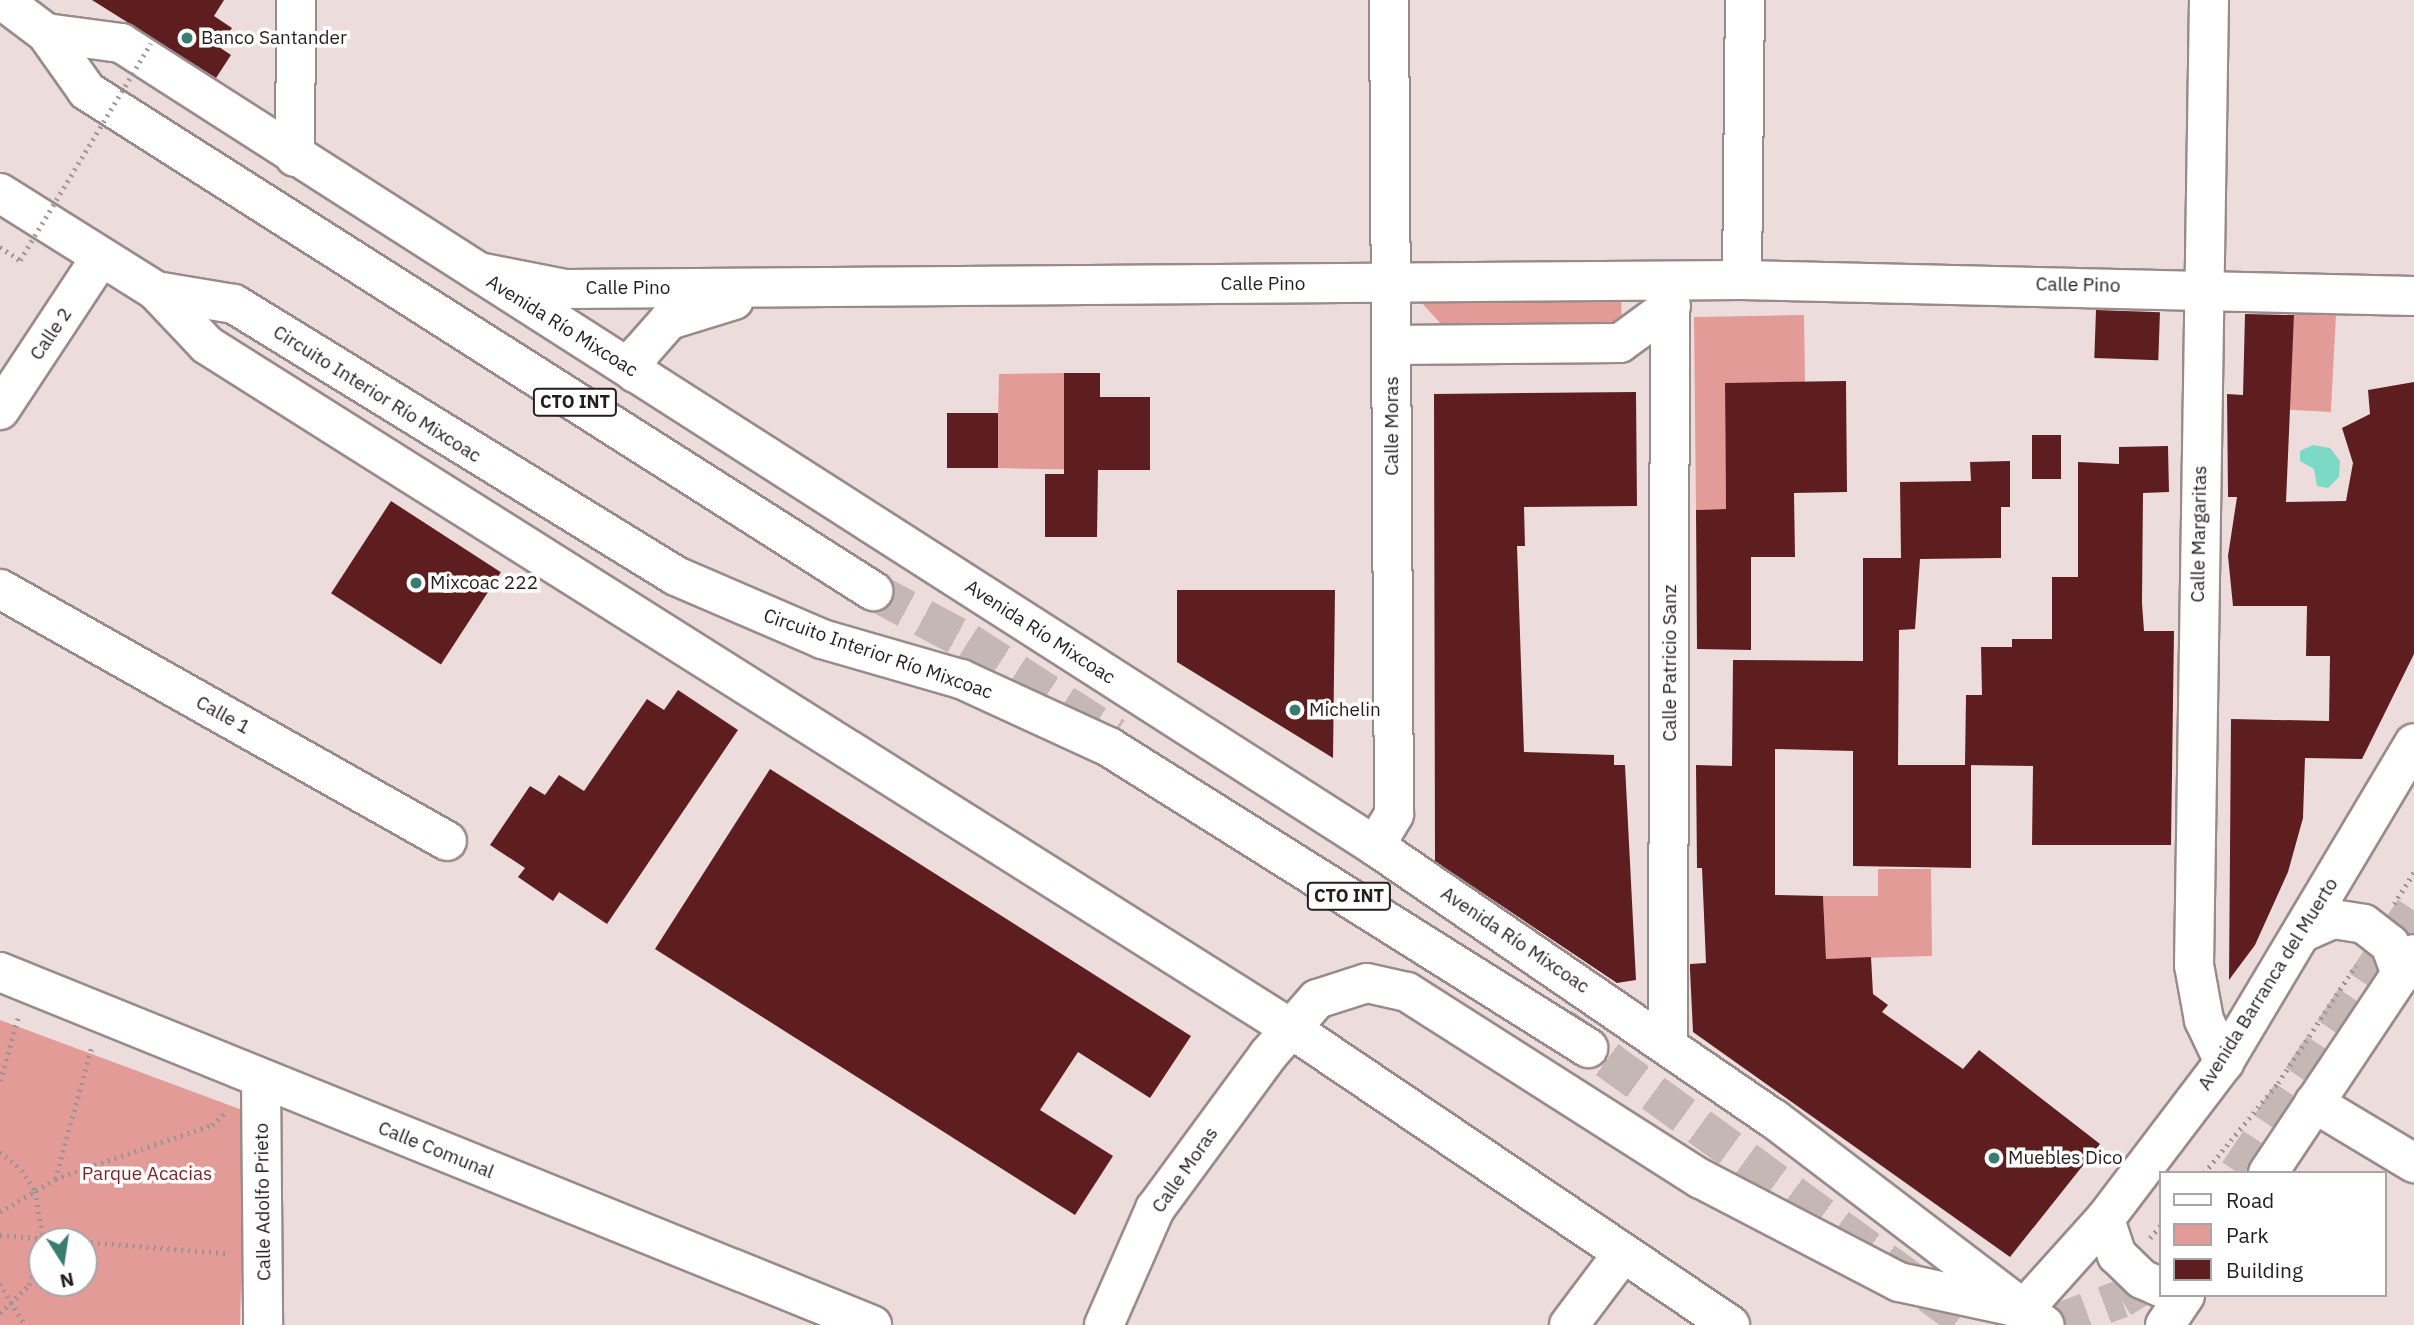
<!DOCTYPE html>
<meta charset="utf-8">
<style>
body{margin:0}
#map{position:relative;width:2414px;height:1325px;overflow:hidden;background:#ecdddc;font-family:"IBM Plex Sans",sans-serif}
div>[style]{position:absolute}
.green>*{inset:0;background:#e29b97;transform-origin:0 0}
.water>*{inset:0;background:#7bd9c6}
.building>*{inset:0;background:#5e1e1f;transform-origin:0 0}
.highway-tunnel>*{height:38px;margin-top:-19px;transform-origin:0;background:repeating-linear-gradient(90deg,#c4b7b6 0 38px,transparent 0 57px)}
.path>*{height:4.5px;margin-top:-2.25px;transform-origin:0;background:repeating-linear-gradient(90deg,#9e9392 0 2px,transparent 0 7px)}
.roads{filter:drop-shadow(2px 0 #998b8a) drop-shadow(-2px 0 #998b8a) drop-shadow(0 2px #998b8a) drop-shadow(0 -2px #998b8a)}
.street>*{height:38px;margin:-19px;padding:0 19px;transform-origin:19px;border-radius:19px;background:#fff}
.secondary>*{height:38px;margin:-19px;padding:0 19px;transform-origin:19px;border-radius:19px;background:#fff}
.highway>*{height:38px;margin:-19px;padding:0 19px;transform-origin:19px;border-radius:19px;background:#fff}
.path-bridge>*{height:4.5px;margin-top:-2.25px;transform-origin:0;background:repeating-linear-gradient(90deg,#9e9392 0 2px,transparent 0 7px)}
.dots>*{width:19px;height:19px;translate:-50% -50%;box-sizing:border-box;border:4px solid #fff;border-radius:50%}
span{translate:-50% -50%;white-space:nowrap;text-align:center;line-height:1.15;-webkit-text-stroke:7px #fff;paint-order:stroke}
.shield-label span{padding:2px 5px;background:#fff;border:2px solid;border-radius:5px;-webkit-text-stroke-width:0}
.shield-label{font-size:18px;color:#241e1e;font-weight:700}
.poi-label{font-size:19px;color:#241e1e}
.left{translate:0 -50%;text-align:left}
.street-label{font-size:19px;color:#241e1e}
.park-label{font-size:19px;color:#7f2528}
.legend{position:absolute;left:2159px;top:1171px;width:228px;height:126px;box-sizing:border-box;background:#fff;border:2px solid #a7a5a5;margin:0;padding:9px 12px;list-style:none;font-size:21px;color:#241e1e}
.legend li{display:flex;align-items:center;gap:14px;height:35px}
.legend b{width:35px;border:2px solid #a7a5a5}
.north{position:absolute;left:28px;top:1227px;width:70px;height:70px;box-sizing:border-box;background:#fff;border:2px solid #a7a5a5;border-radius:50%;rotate:168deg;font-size:19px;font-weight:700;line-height:28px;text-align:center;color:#241e1e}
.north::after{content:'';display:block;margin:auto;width:24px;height:32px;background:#3a7d70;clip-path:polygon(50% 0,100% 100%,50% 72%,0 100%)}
</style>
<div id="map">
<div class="green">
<div style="clip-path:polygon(1621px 287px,1622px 336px,1453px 337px,1409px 289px)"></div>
<div style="left:2294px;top:313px;width:42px;height:97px;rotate:3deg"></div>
<div style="clip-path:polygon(1804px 315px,1805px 382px,1725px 383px,1726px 509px,1696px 510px,1694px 317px)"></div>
<div style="clip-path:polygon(1064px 373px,1098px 470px,997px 468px,999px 374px)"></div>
<div style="clip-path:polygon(1878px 869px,1931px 869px,1932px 956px,1826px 959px,1823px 896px,1878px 896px)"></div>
<div style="clip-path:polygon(evenodd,0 1020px,245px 1111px,240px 1325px,0 1325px,0 1020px,42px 1241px,84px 1241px,84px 1283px,42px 1283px,42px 1241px)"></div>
</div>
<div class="water">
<div style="clip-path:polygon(2313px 445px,2330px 448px,2340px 461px,2339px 477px,2328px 488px,2317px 486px,2314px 469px,2300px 461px,2300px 451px)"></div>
</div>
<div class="building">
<div style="clip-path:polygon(92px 0,224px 0,214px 16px,232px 28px,219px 47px,231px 55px,216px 78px)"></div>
<div style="left:2096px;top:310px;width:64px;height:48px;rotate:2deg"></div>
<div style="clip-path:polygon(2245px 314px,2294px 315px,2286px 502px,2346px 501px,2353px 463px,2342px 428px,2370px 414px,2368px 390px,2414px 382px,2414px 654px,2362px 759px,2305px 758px,2303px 818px,2288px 872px,2255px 945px,2229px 980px,2231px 719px,2329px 721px,2330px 656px,2306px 656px,2307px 606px,2233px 606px,2228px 556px,2237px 497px,2228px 497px,2227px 394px,2243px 395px)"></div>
<div style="clip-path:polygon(1064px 373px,1100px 373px,1100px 397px,1150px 397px,1150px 470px,1098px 470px,1097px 537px,1045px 537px,1045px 474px,1064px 474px)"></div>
<div style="clip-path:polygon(1846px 381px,1847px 492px,1794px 493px,1795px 557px,1751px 557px,1751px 650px,1697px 649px,1696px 510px,1726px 509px,1725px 383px)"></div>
<div style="clip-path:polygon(1636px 392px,1637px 506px,1524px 507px,1525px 546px,1517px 546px,1524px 752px,1614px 755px,1614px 765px,1625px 765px,1636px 980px,1617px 983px,1435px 861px,1434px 394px)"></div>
<div style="left:947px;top:413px;width:51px;height:55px"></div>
<div style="left:2032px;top:435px;width:29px;height:44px"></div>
<div style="clip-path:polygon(2168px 446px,2169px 492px,2143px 493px,2142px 603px,2144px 631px,2174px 631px,2171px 845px,2032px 845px,2033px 766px,1965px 765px,1966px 695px,1982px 695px,1981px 647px,2012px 647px,2012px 639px,2052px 639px,2052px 577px,2078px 577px,2078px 462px,2119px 464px,2119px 447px)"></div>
<div style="clip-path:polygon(2010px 461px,2010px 507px,2001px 507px,2001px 558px,1920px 559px,1915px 629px,1899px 630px,1898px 765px,1971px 765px,1971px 868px,1853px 866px,1853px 751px,1775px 749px,1775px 895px,1823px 896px,1826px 959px,1871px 957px,1873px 994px,1888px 1005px,1882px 1012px,1963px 1069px,1979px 1050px,2100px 1144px,2010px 1257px,1693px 1032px,1690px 970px,1690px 964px,1706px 963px,1702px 868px,1697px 868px,1696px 765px,1732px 766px,1733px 660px,1863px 661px,1863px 558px,1901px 558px,1900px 482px,1971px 481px,1970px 462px)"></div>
<div style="left:391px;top:501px;width:131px;height:110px;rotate:33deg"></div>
<div style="clip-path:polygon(1177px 590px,1335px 590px,1333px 758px,1177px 662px)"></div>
<div style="clip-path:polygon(678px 690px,738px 730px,607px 924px,559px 892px,553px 901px,518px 877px,525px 868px,490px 845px,530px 786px,545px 795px,559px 775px,584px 791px,647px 699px,664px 710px)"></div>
<div style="clip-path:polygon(770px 769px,1191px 1036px,1150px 1098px,1078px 1052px,1040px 1110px,1113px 1156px,1075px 1215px,655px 949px)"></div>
</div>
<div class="highway-tunnel">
<div style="left:873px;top:591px;width:108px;rotate:28.2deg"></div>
<div style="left:968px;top:642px;width:174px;rotate:32.8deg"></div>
<div style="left:1561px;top:1026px;width:508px;rotate:36.04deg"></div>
<div style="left:2238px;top:1173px;width:316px;rotate:-56.2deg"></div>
<div style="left:2051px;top:1325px;width:75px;rotate:-20.4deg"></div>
<div style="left:2121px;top:1299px;width:46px;rotate:-31.6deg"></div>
</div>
<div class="path">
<div style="left:0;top:247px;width:24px;rotate:33deg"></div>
<div style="left:2394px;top:904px;width:38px;rotate:-58deg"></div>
<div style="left:0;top:1081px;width:66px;rotate:-74.1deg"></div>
<div style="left:0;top:1152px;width:28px;rotate:39deg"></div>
<div style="left:22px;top:1170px;width:25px;rotate:58deg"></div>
<div style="left:35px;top:1191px;width:51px;rotate:79.8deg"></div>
<div style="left:2204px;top:1173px;width:117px;rotate:-50.6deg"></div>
<div style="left:2278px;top:1083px;width:141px;rotate:-56.5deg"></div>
<div style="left:55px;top:1179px;width:138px;rotate:-74.5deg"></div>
<div style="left:0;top:1212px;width:64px;rotate:-31deg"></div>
<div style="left:55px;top:1179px;width:166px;rotate:-19deg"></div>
<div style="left:212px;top:1125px;width:18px;rotate:-43deg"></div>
<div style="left:0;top:1235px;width:227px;rotate:4.6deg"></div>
<div style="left:2150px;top:1238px;width:16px;rotate:-50deg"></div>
<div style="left:0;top:1284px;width:48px;rotate:58.6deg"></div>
<div style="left:0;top:1313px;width:40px;rotate:-44deg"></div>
<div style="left:29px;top:1285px;width:36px;rotate:-69deg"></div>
</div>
<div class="roads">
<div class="street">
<div style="left:2209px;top:0;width:965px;rotate:90.89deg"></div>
<div style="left:2194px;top:965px;width:56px;rotate:79.7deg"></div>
<div style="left:2204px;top:1020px;width:47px;rotate:64.5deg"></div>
<div style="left:295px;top:157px;width:157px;rotate:-89.6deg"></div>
<div style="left:479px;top:272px;width:89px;rotate:11.1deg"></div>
<div style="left:566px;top:289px;width:1176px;rotate:-0.44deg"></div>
<div style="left:1742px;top:280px;width:672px;rotate:1.36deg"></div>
<div style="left:1742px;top:280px;width:280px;rotate:-89.4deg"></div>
<div style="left:1391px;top:345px;width:229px;rotate:-0.5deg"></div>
<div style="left:1620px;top:343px;width:63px;rotate:-36deg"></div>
<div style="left:635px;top:373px;width:21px;rotate:-76deg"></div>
<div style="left:640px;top:353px;width:44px;rotate:-48.7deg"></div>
<div style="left:669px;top:320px;width:68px;rotate:-17.1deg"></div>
<div style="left:0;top:410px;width:183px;rotate:-56.6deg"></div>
<div style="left:0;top:589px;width:513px;rotate:29.41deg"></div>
<div style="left:1375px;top:846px;width:37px;rotate:-59deg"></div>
<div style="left:1394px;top:814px;width:814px;rotate:-90.35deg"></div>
<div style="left:0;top:972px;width:941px;rotate:22.04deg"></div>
<div style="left:1668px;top:1044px;width:763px;rotate:-89.85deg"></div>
<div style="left:261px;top:1080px;width:245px;rotate:89.5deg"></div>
<div style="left:2314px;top:1103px;width:117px;rotate:31deg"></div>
<div style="left:1569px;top:1325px;width:90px;rotate:-53.1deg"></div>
</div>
<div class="secondary">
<div style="left:46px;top:33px;width:76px;rotate:7.6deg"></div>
<div style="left:121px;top:43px;width:1489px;rotate:32.63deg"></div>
<div style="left:1375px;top:846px;width:483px;rotate:34.4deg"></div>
<div style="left:1774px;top:1119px;width:340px;rotate:37.3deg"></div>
<div style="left:156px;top:291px;width:74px;rotate:46.6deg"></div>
<div style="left:207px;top:345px;width:1280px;rotate:32.24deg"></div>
<div style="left:1290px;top:1028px;width:531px;rotate:34.02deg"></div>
<div style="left:2304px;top:932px;width:32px;rotate:-24deg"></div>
<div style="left:2333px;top:919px;width:31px;rotate:9deg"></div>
<div style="left:2364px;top:924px;width:33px;rotate:38deg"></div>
<div style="left:2390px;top:944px;width:33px;rotate:70deg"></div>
<div style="left:2268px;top:1173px;width:263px;rotate:-56.3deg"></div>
<div style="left:2105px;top:1219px;width:38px;rotate:72deg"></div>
<div style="left:2117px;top:1255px;width:35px;rotate:44deg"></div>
<div style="left:2142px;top:1279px;width:20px;rotate:24deg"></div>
<div style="left:1104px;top:1325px;width:127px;rotate:-66.3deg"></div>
<div style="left:1155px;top:1209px;width:191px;rotate:-53.7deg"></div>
<div style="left:1268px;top:1055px;width:74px;rotate:-48.8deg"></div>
<div style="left:1317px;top:999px;width:52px;rotate:-17.7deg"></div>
<div style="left:1367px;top:983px;width:41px;rotate:12.7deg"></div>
<div style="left:1407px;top:992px;width:348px;rotate:32.5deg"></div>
<div style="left:1701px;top:1179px;width:223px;rotate:27.5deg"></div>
<div style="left:1899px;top:1282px;width:128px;rotate:12.2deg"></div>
<div style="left:2024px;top:1309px;width:121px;rotate:-48deg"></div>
<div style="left:2105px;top:1219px;width:197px;rotate:-52.8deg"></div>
<div style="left:2224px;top:1062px;width:371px;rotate:-59.2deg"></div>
<div style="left:2165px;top:1325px;width:36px;rotate:-56deg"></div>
</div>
<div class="highway">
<div style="left:2px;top:0;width:55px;rotate:36.9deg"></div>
<div style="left:46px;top:33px;width:71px;rotate:54.7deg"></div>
<div style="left:87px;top:91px;width:932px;rotate:32.46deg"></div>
<div style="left:0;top:193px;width:184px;rotate:32.1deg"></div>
<div style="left:156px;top:291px;width:79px;rotate:9.5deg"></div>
<div style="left:234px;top:304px;width:519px;rotate:31.61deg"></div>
<div style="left:676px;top:576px;width:159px;rotate:23.3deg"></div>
<div style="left:822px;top:639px;width:145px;rotate:16.1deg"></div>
<div style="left:961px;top:679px;width:163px;rotate:24.7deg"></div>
<div style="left:1109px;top:747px;width:566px;rotate:32.14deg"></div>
</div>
</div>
<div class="path-bridge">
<div style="left:20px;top:260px;width:253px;rotate:-58.9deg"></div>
</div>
<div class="dots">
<div style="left:187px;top:38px;background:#3a7d70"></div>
<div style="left:416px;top:583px;background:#3a7d70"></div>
<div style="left:1295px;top:710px;background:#3a7d70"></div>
<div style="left:1994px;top:1158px;background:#3a7d70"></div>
</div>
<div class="shield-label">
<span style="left:575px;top:402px">CTO INT</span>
<span style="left:1349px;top:896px">CTO INT</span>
</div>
<div class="poi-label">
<span class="left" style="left:201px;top:38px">Banco Santander</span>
<span class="left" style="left:430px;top:583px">Mixcoac 222</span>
<span class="left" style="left:1309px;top:710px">Michelin</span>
<span class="left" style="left:2008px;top:1158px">Muebles Dico</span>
</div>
<div class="street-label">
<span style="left:1263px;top:284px">Calle Pino</span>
<span style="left:2078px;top:285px;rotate:1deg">Calle Pino</span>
<span style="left:628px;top:288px">Calle Pino</span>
<span style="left:562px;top:326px;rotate:32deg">Avenida Río Mixcoac</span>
<span style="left:51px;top:334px;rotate:-56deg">Calle 2</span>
<span style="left:377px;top:394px;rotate:32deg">Circuito Interior Río Mixcoac</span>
<span style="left:1392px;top:426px;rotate:-90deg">Calle Moras</span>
<span style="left:2199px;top:534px;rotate:-89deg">Calle Margaritas</span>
<span style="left:1040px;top:632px;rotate:33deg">Avenida Río Mixcoac</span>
<span style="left:878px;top:654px;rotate:19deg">Circuito Interior Río Mixcoac</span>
<span style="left:1670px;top:663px;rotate:-90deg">Calle Patricio Sanz</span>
<span style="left:223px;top:715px;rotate:29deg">Calle 1</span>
<span style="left:1515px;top:940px;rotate:34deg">Avenida Río Mixcoac</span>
<span style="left:2268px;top:984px;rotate:-58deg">Avenida Barranca del Muerto</span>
<span style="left:436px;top:1150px;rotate:22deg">Calle Comunal</span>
<span style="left:1185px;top:1170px;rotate:-55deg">Calle Moras</span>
<span style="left:263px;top:1202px;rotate:-91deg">Calle Adolfo Prieto</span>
</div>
<div class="park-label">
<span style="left:147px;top:1174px">Parque Acacias</span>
</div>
<ul class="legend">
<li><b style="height:9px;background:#fff"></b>Road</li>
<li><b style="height:19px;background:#e29b97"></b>Park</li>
<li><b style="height:19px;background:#5e1e1f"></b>Building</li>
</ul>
<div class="north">N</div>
</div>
